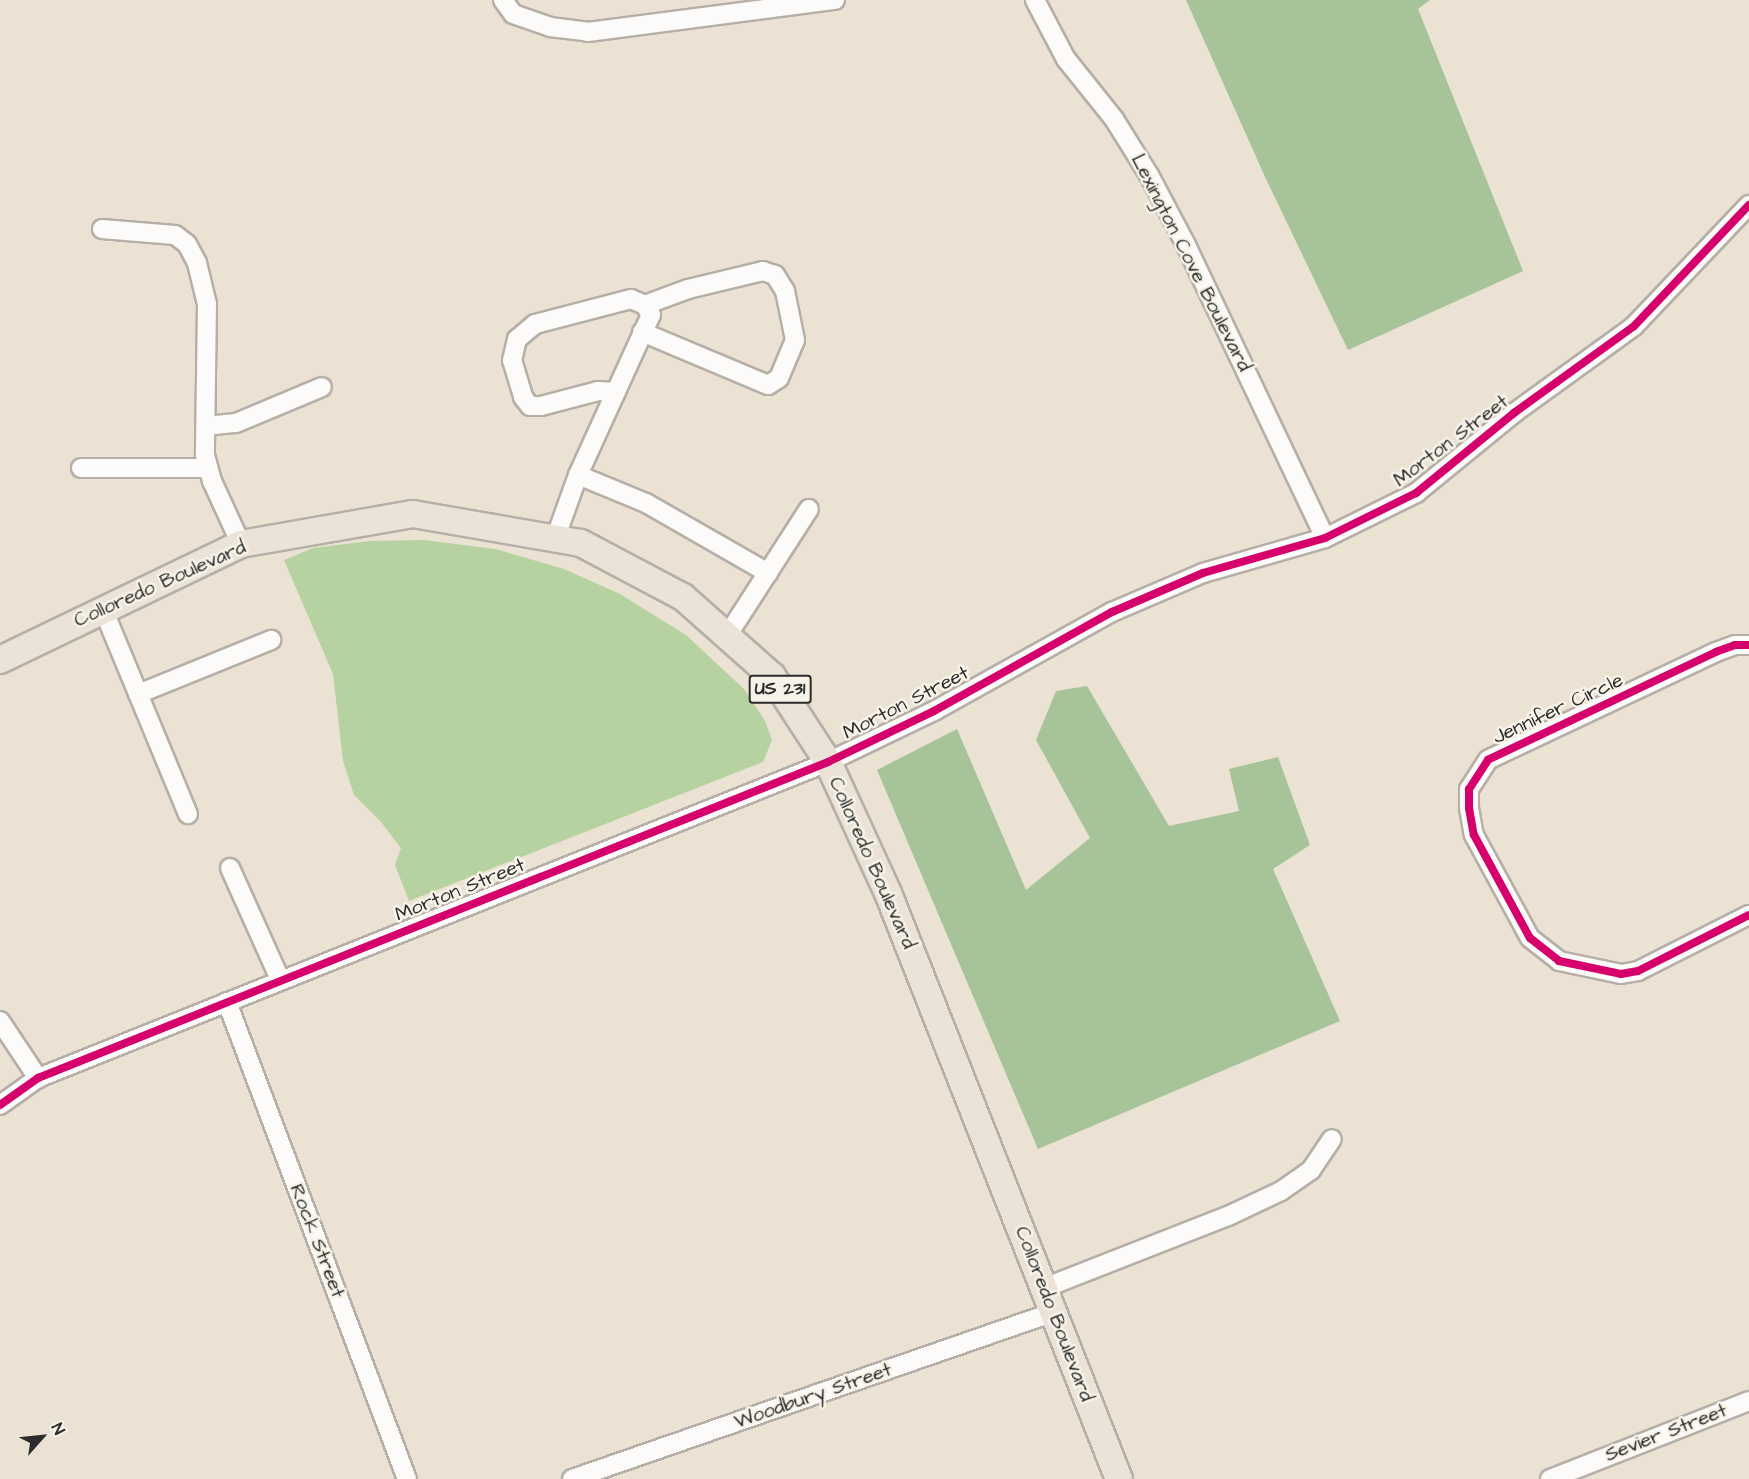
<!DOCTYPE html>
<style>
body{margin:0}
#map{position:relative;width:1749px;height:1479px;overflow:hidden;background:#ebe2d4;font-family:"Architects Daughter",sans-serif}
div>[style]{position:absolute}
.green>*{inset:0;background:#b6d2a1}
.forest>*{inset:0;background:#a7c399}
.roads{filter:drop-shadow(2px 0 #b5afa7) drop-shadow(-2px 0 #b5afa7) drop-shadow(0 2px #b5afa7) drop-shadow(0 -2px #b5afa7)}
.minor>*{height:18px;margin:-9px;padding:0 9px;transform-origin:9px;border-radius:9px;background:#fcfbf9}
.highway>*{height:26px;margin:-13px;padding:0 13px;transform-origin:13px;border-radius:13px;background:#ebe3d7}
.cycleway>*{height:8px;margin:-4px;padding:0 4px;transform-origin:4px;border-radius:4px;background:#d6006c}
span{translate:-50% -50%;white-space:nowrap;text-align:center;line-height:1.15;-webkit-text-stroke:5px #f7f3e8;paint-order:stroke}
.shield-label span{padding:2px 4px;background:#f7f3e8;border:2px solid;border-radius:4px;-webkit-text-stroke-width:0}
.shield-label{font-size:18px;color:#2b2b2b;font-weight:700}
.street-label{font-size:20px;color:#2b2b2b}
.north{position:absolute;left:12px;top:1407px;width:60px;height:60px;-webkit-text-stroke:4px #f7f3e8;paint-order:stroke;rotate:63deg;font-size:16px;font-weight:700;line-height:24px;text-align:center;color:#2b2b2b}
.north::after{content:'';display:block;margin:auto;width:21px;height:27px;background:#2b2b2b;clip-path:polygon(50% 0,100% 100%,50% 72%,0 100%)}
</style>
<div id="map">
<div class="green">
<div style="clip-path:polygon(424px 540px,495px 549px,564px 569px,620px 594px,686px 635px,744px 689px,765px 721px,772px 740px,763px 762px,409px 901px,395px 865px,401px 848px,381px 822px,354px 795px,343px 761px,333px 674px,284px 560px,313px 548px,370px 541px)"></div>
</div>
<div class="forest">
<div style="clip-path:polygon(1186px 0,1430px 0,1418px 9px,1523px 271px,1348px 350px,1266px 179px)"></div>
<div style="clip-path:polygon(1087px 686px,1169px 826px,1239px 811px,1229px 769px,1278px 757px,1310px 845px,1273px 869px,1340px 1021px,1038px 1149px,877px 770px,957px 729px,1026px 890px,1090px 838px,1036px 740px,1056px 691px)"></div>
</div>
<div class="roads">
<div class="minor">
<div style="left:503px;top:0;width:17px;rotate:54deg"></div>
<div style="left:513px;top:14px;width:39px;rotate:19deg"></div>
<div style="left:550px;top:27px;width:38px;rotate:7deg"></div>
<div style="left:588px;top:32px;width:249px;rotate:-7.4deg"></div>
<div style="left:1035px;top:0;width:67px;rotate:62.3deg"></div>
<div style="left:1066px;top:59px;width:77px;rotate:51.3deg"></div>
<div style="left:1114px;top:119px;width:66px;rotate:58deg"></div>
<div style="left:1149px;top:175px;width:79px;rotate:62.1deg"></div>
<div style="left:1186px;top:245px;width:324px;rotate:64.6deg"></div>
<div style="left:102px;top:229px;width:73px;rotate:4.7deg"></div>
<div style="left:175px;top:235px;width:15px;rotate:37deg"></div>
<div style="left:187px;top:244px;width:21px;rotate:62deg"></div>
<div style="left:197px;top:263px;width:42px;rotate:76.3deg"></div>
<div style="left:207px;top:304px;width:151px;rotate:90.8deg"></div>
<div style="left:205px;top:455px;width:27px;rotate:75deg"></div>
<div style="left:212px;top:481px;width:69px;rotate:65.3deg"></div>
<div style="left:642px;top:332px;width:137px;rotate:22.8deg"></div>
<div style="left:768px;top:385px;width:13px;rotate:-32deg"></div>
<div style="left:779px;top:378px;width:41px;rotate:-67.2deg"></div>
<div style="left:795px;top:340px;width:50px;rotate:-101.5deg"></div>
<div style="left:785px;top:291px;width:19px;rotate:-122deg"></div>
<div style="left:775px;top:275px;width:13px;rotate:-162deg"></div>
<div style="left:763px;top:271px;width:77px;rotate:166.5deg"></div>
<div style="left:688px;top:289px;width:46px;rotate:159.6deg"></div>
<div style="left:206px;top:426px;width:30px;rotate:-6deg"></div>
<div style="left:236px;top:423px;width:93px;rotate:-22.7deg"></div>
<div style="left:81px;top:468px;width:127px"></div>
<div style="left:578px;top:475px;width:74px;rotate:22.4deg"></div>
<div style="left:646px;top:503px;width:141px;rotate:29.8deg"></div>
<div style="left:555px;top:539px;width:68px;rotate:-70.2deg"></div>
<div style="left:578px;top:475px;width:176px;rotate:-65.5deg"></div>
<div style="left:651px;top:315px;width:12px;rotate:-121deg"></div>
<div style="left:645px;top:305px;width:15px;rotate:-157deg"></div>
<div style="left:631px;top:299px;width:99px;rotate:165.4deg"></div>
<div style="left:535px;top:324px;width:23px;rotate:140deg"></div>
<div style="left:517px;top:339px;width:22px;rotate:103deg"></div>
<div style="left:512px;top:360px;width:39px;rotate:73deg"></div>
<div style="left:523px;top:397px;width:11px;rotate:52deg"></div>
<div style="left:530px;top:406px;width:11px"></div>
<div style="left:541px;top:406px;width:59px;rotate:-14.7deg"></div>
<div style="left:598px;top:391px;width:18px;rotate:3deg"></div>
<div style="left:103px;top:609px;width:222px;rotate:67.5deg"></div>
<div style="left:727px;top:636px;width:151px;rotate:-57.2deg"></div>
<div style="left:1749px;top:645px;width:14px;rotate:180deg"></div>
<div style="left:1735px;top:645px;width:20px;rotate:160deg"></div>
<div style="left:1716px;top:652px;width:252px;rotate:154.7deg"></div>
<div style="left:1488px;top:760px;width:35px;rotate:123deg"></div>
<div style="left:1469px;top:789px;width:19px;rotate:90deg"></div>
<div style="left:1469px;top:808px;width:27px;rotate:80deg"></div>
<div style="left:1474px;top:835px;width:117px;rotate:61.5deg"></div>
<div style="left:1530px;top:938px;width:37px;rotate:38deg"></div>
<div style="left:1559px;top:961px;width:63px;rotate:11.8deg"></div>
<div style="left:1621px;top:974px;width:17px;rotate:-10deg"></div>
<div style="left:1638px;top:971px;width:124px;rotate:-26.8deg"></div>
<div style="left:138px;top:694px;width:144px;rotate:-22.1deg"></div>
<div style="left:230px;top:868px;width:122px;rotate:65.8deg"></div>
<div style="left:227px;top:1002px;width:510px;rotate:69.33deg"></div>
<div style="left:0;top:1021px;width:69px;rotate:56.3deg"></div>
<div style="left:0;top:1105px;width:47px;rotate:-35.4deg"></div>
<div style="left:38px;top:1078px;width:851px;rotate:-21.8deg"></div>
<div style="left:828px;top:762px;width:118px;rotate:-25.7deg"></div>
<div style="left:934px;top:711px;width:204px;rotate:-29.1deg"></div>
<div style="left:1112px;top:612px;width:99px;rotate:-23.2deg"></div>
<div style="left:1203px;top:573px;width:127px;rotate:-16deg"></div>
<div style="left:1325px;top:538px;width:102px;rotate:-26.3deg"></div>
<div style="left:1416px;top:493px;width:127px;rotate:-39.2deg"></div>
<div style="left:1514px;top:413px;width:148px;rotate:-35.9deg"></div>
<div style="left:1634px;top:326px;width:167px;rotate:-46.5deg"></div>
<div style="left:1044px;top:1288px;width:198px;rotate:-21.4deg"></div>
<div style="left:1228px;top:1216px;width:59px;rotate:-25.3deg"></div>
<div style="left:1281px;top:1191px;width:37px;rotate:-35deg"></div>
<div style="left:1311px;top:1170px;width:37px;rotate:-56deg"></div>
<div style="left:572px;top:1479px;width:510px;rotate:-19.11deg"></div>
<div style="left:1550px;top:1479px;width:214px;rotate:-21.4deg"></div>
</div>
<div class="highway">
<div style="left:0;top:660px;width:267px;rotate:-25.7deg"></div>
<div style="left:241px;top:544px;width:175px;rotate:-9.9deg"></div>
<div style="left:413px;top:514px;width:170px;rotate:9.8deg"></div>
<div style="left:581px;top:543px;width:115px;rotate:27.9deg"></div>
<div style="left:683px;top:597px;width:119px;rotate:41.6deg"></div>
<div style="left:772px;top:676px;width:103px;rotate:56.9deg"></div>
<div style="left:828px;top:762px;width:144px;rotate:65.4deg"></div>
<div style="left:888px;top:893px;width:630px;rotate:68.49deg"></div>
</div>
</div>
<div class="cycleway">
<div style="left:1749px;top:645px;width:14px;rotate:180deg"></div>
<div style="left:1735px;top:645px;width:20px;rotate:160deg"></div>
<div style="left:1716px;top:652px;width:252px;rotate:154.7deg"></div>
<div style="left:1488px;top:760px;width:35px;rotate:123deg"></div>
<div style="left:1469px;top:789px;width:19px;rotate:90deg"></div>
<div style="left:1469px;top:808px;width:27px;rotate:80deg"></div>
<div style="left:1474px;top:835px;width:117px;rotate:61.5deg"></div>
<div style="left:1530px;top:938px;width:37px;rotate:38deg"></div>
<div style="left:1559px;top:961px;width:63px;rotate:11.8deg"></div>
<div style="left:1621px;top:974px;width:17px;rotate:-10deg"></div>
<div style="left:1638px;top:971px;width:124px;rotate:-26.8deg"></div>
<div style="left:0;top:1105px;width:47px;rotate:-35.4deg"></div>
<div style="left:38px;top:1078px;width:851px;rotate:-21.8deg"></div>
<div style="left:828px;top:762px;width:118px;rotate:-25.7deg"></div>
<div style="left:934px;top:711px;width:204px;rotate:-29.1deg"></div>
<div style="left:1112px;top:612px;width:99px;rotate:-23.2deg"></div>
<div style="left:1203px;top:573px;width:127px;rotate:-16deg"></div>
<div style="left:1325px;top:538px;width:102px;rotate:-26.3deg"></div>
<div style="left:1416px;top:493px;width:127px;rotate:-39.2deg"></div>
<div style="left:1514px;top:413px;width:148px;rotate:-35.9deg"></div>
<div style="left:1634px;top:326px;width:167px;rotate:-46.5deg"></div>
</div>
<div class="shield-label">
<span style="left:780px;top:689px">US 231</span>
</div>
<div class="street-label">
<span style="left:1191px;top:263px;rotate:63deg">Lexington Cove Boulevard</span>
<span style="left:1451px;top:441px;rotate:-37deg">Morton Street</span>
<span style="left:160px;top:584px;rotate:-24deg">Colloredo Boulevard</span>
<span style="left:906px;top:703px;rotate:-27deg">Morton Street</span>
<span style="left:1558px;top:709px;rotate:-25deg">Jennifer Circle</span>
<span style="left:872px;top:863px;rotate:66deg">Colloredo Boulevard</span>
<span style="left:460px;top:890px;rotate:-22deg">Morton Street</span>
<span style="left:317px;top:1241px;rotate:69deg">Rock Street</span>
<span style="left:1054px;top:1314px;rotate:69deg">Colloredo Boulevard</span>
<span style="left:813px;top:1396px;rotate:-19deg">Woodbury Street</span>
<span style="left:1666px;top:1433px;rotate:-21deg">Sevier Street</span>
</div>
<div class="north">N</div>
</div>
